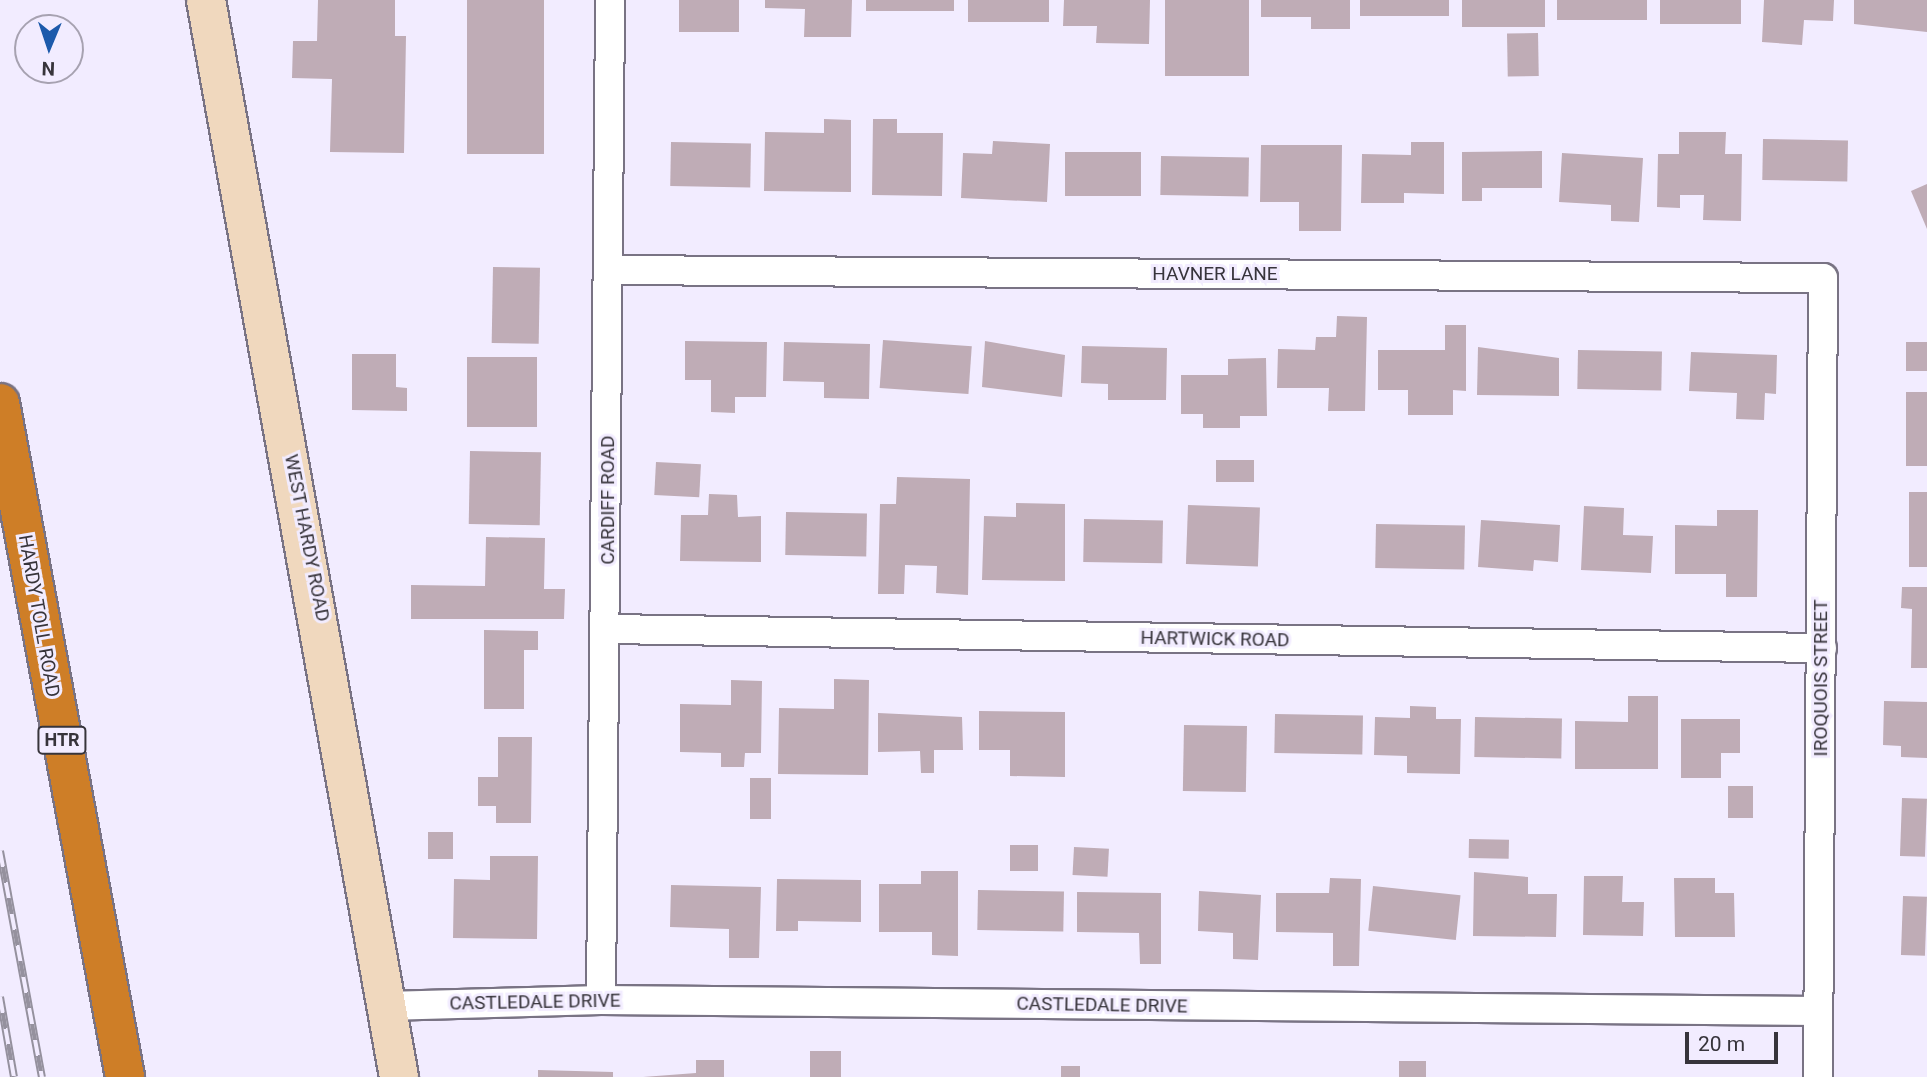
<!DOCTYPE html>
<style>
body{margin:0}
#map{position:relative;width:1927px;height:1077px;overflow:hidden;background:#f2ecff;font-family:Roboto,sans-serif}
div>[style]{position:absolute}
.building>*{inset:0;background:#bfacb6;transform-origin:0 0}
.roads{filter:drop-shadow(2px 0 #797384) drop-shadow(-2px 0 #797384) drop-shadow(0 2px #797384) drop-shadow(0 -2px #797384)}
.minor>*{height:28px;margin:-14px;padding:0 14px;transform-origin:14px;border-radius:14px;background:#fff}
.secondary>*{height:38px;margin:-19px;padding:0 19px;transform-origin:19px;border-radius:19px;background:#f0d8be}
.motorway>*{height:38px;margin:-19px;padding:0 19px;transform-origin:19px;border-radius:19px;background:#ce7e27}
.rail>*{height:8px;margin-top:-4px;transform-origin:0;background:repeating-linear-gradient(90deg,#f2ecff 0 16px,#95919e 0 32px);box-sizing:border-box;border-block:2px solid #95919e}
span{translate:-50% -50%;white-space:nowrap;text-align:center;line-height:1.15;-webkit-text-stroke:6px #f2ecff;paint-order:stroke}
.shield-label span{padding:2px 5px;background:#f2ecff;border:2px solid;border-radius:5px;-webkit-text-stroke-width:0}
.shield-label{font-size:18px;color:#37343b;font-weight:700}
.street-label{font-size:19px;color:#37343b}
.north{position:absolute;left:14px;top:14px;width:70px;height:70px;box-sizing:border-box;background:#f2ecff;border:2px solid #a7a2b1;border-radius:50%;rotate:182deg;font-size:19px;font-weight:700;line-height:28px;text-align:center;color:#37343b}
.north::after{content:'';display:block;margin:auto;width:24px;height:32px;background:#1d5aab;clip-path:polygon(50% 0,100% 100%,50% 72%,0 100%)}
.scale{position:absolute;left:1685px;top:1032px;width:93px;height:32px;box-sizing:border-box;border:4px solid #37343b;border-top:0;padding-left:9px;font-size:21px;line-height:24px;white-space:nowrap;color:#37343b;-webkit-text-stroke:5px #f2ecff;paint-order:stroke}
</style>
<div id="map">
<div class="building">
<div style="clip-path:polygon(318px 0,395px 0,395px 36px,406px 36px,404px 153px,330px 152px,332px 79px,292px 78px,293px 41px,317px 41px)"></div>
<div style="left:467px;top:0;width:77px;height:154px"></div>
<div style="left:679px;top:0;width:60px;height:32px"></div>
<div style="clip-path:polygon(765px 0,852px 0,851px 37px,804px 37px,805px 9px,765px 8px)"></div>
<div style="left:866px;top:0;width:88px;height:11px"></div>
<div style="left:968px;top:0;width:81px;height:22px"></div>
<div style="clip-path:polygon(1064px 0,1150px 0,1149px 44px,1096px 43px,1097px 26px,1063px 26px)"></div>
<div style="left:1165px;top:0;width:84px;height:76px"></div>
<div style="clip-path:polygon(1261px 0,1350px 0,1350px 29px,1311px 29px,1311px 17px,1261px 17px)"></div>
<div style="left:1360px;top:0;width:89px;height:16px"></div>
<div style="left:1462px;top:0;width:83px;height:27px"></div>
<div style="left:1557px;top:0;width:90px;height:20px"></div>
<div style="left:1660px;top:0;width:81px;height:24px"></div>
<div style="clip-path:polygon(1764px 0,1834px 0,1833px 21px,1804px 20px,1802px 45px,1762px 42px)"></div>
<div style="clip-path:polygon(1854px 0,1927px 0,1927px 32px,1854px 24px)"></div>
<div style="left:1538px;top:33px;width:43px;height:31px;rotate:89deg"></div>
<div style="clip-path:polygon(824px 119px,851px 120px,851px 192px,764px 191px,765px 132px,824px 133px)"></div>
<div style="clip-path:polygon(873px 119px,897px 119px,897px 133px,943px 133px,942px 196px,872px 195px)"></div>
<div style="clip-path:polygon(1679px 132px,1726px 132px,1725px 154px,1742px 154px,1741px 221px,1703px 220px,1704px 195px,1680px 195px,1680px 208px,1657px 207px,1658px 154px,1679px 154px)"></div>
<div style="left:1763px;top:139px;width:85px;height:41px;rotate:1deg"></div>
<div style="clip-path:polygon(993px 141px,1050px 144px,1047px 202px,961px 198px,963px 153px,992px 154px)"></div>
<div style="left:671px;top:142px;width:80px;height:44px;rotate:1deg"></div>
<div style="clip-path:polygon(1411px 142px,1444px 142px,1444px 194px,1404px 193px,1404px 203px,1361px 203px,1362px 154px,1411px 155px)"></div>
<div style="clip-path:polygon(1261px 145px,1342px 145px,1341px 231px,1299px 231px,1299px 202px,1260px 202px)"></div>
<div style="clip-path:polygon(1542px 151px,1542px 188px,1482px 188px,1482px 201px,1462px 201px,1462px 152px)"></div>
<div style="left:1065px;top:152px;width:76px;height:44px"></div>
<div style="clip-path:polygon(1562px 153px,1643px 158px,1639px 222px,1611px 221px,1611px 205px,1559px 202px)"></div>
<div style="left:1161px;top:156px;width:88px;height:39px;rotate:1deg"></div>
<div style="clip-path:polygon(1927px 184px,1927px 229px,1911px 191px)"></div>
<div style="left:493px;top:267px;width:47px;height:76px;rotate:1deg"></div>
<div style="clip-path:polygon(1337px 316px,1367px 317px,1365px 411px,1328px 411px,1329px 388px,1277px 388px,1278px 349px,1315px 350px,1316px 337px,1336px 337px)"></div>
<div style="clip-path:polygon(1445px 325px,1466px 325px,1466px 391px,1453px 390px,1453px 415px,1408px 415px,1408px 390px,1378px 390px,1378px 350px,1445px 350px)"></div>
<div style="left:883px;top:340px;width:89px;height:48px;rotate:4deg"></div>
<div style="clip-path:polygon(685px 341px,767px 342px,766px 397px,735px 397px,735px 413px,711px 412px,711px 380px,685px 380px)"></div>
<div style="clip-path:polygon(985px 341px,1065px 355px,1062px 397px,982px 387px)"></div>
<div style="clip-path:polygon(784px 342px,870px 344px,869px 399px,824px 398px,824px 382px,783px 381px)"></div>
<div style="left:1906px;top:342px;width:21px;height:29px"></div>
<div style="clip-path:polygon(1082px 346px,1167px 348px,1166px 400px,1108px 400px,1108px 384px,1081px 383px)"></div>
<div style="clip-path:polygon(1478px 347px,1559px 358px,1559px 396px,1477px 395px)"></div>
<div style="left:1578px;top:350px;width:84px;height:39px;rotate:1deg"></div>
<div style="clip-path:polygon(1691px 352px,1777px 355px,1776px 394px,1765px 393px,1764px 420px,1736px 419px,1737px 393px,1689px 391px)"></div>
<div style="clip-path:polygon(352px 354px,396px 354px,396px 387px,407px 388px,407px 411px,352px 410px)"></div>
<div style="left:467px;top:357px;width:70px;height:70px"></div>
<div style="clip-path:polygon(1266px 358px,1267px 416px,1240px 416px,1240px 428px,1203px 428px,1203px 414px,1181px 414px,1181px 375px,1228px 375px,1228px 359px)"></div>
<div style="left:1906px;top:392px;width:21px;height:74px"></div>
<div style="left:470px;top:451px;width:71px;height:73px;rotate:1deg"></div>
<div style="left:1216px;top:460px;width:38px;height:22px"></div>
<div style="left:656px;top:462px;width:45px;height:33px;rotate:3deg"></div>
<div style="clip-path:polygon(897px 477px,970px 479px,968px 595px,936px 593px,937px 566px,905px 565px,904px 594px,878px 594px,880px 504px,896px 504px)"></div>
<div style="left:1909px;top:492px;width:18px;height:75px"></div>
<div style="clip-path:polygon(709px 494px,737px 495px,738px 517px,761px 516px,761px 562px,680px 561px,681px 515px,708px 515px)"></div>
<div style="clip-path:polygon(1016px 503px,1065px 504px,1065px 581px,982px 580px,984px 516px,1016px 517px)"></div>
<div style="left:1188px;top:505px;width:72px;height:59px;rotate:2deg"></div>
<div style="clip-path:polygon(1584px 506px,1624px 508px,1623px 535px,1653px 536px,1651px 573px,1581px 570px)"></div>
<div style="clip-path:polygon(1717px 510px,1758px 510px,1757px 597px,1726px 597px,1726px 574px,1675px 574px,1675px 525px,1717px 526px)"></div>
<div style="left:786px;top:512px;width:81px;height:43px;rotate:1deg"></div>
<div style="left:1084px;top:519px;width:79px;height:43px;rotate:1deg"></div>
<div style="clip-path:polygon(1481px 520px,1560px 525px,1558px 562px,1534px 560px,1533px 571px,1478px 567px)"></div>
<div style="left:1376px;top:524px;width:89px;height:44px;rotate:1deg"></div>
<div style="clip-path:polygon(486px 537px,545px 538px,544px 589px,565px 589px,564px 619px,411px 619px,411px 585px,485px 586px)"></div>
<div style="clip-path:polygon(1902px 587px,1927px 587px,1927px 668px,1911px 668px,1912px 609px,1901px 608px)"></div>
<div style="clip-path:polygon(484px 630px,538px 631px,538px 650px,524px 650px,524px 709px,484px 709px)"></div>
<div style="clip-path:polygon(834px 679px,869px 680px,868px 775px,778px 774px,779px 708px,834px 709px)"></div>
<div style="clip-path:polygon(731px 680px,762px 681px,761px 753px,745px 753px,744px 767px,721px 767px,721px 753px,680px 752px,680px 704px,731px 705px)"></div>
<div style="clip-path:polygon(1628px 696px,1658px 696px,1658px 769px,1575px 769px,1575px 721px,1628px 722px)"></div>
<div style="clip-path:polygon(1884px 701px,1927px 702px,1927px 758px,1901px 757px,1901px 746px,1883px 745px)"></div>
<div style="clip-path:polygon(1410px 706px,1436px 707px,1436px 719px,1461px 719px,1460px 774px,1407px 773px,1407px 756px,1374px 755px,1375px 717px,1410px 718px)"></div>
<div style="clip-path:polygon(979px 711px,1065px 712px,1065px 777px,1010px 776px,1010px 750px,979px 750px)"></div>
<div style="clip-path:polygon(878px 713px,962px 717px,963px 750px,934px 750px,934px 773px,921px 773px,920px 751px,878px 752px)"></div>
<div style="left:1275px;top:714px;width:88px;height:39px;rotate:1deg"></div>
<div style="left:1475px;top:717px;width:87px;height:40px;rotate:1deg"></div>
<div style="clip-path:polygon(1681px 719px,1740px 719px,1740px 753px,1721px 753px,1721px 778px,1681px 778px)"></div>
<div style="left:1184px;top:725px;width:63px;height:66px;rotate:1deg"></div>
<div style="clip-path:polygon(498px 737px,532px 737px,531px 823px,496px 823px,496px 806px,478px 806px,478px 777px,498px 777px)"></div>
<div style="left:750px;top:778px;width:21px;height:41px"></div>
<div style="left:1728px;top:786px;width:25px;height:32px"></div>
<div style="left:1902px;top:798px;width:25px;height:58px;rotate:2deg"></div>
<div style="left:428px;top:832px;width:25px;height:27px"></div>
<div style="left:1469px;top:839px;width:40px;height:19px;rotate:1deg"></div>
<div style="left:1010px;top:845px;width:28px;height:26px"></div>
<div style="left:1074px;top:847px;width:35px;height:28px;rotate:3deg"></div>
<div style="clip-path:polygon(490px 856px,538px 856px,537px 939px,453px 938px,454px 879px,490px 880px)"></div>
<div style="clip-path:polygon(921px 871px,958px 871px,958px 956px,932px 955px,932px 932px,879px 932px,879px 884px,921px 884px)"></div>
<div style="clip-path:polygon(1474px 872px,1528px 877px,1528px 894px,1557px 894px,1556px 937px,1473px 936px)"></div>
<div style="clip-path:polygon(1584px 876px,1623px 876px,1622px 902px,1644px 902px,1643px 936px,1583px 935px)"></div>
<div style="clip-path:polygon(1330px 878px,1361px 879px,1359px 966px,1333px 966px,1333px 933px,1276px 932px,1276px 893px,1329px 893px)"></div>
<div style="clip-path:polygon(1674px 878px,1715px 878px,1715px 893px,1734px 893px,1735px 937px,1675px 937px)"></div>
<div style="clip-path:polygon(777px 879px,861px 880px,861px 922px,798px 921px,798px 931px,776px 931px)"></div>
<div style="clip-path:polygon(671px 885px,761px 887px,759px 958px,729px 958px,729px 929px,670px 927px)"></div>
<div style="left:1373px;top:886px;width:88px;height:45px;rotate:6deg"></div>
<div style="left:978px;top:890px;width:86px;height:40px;rotate:1deg"></div>
<div style="clip-path:polygon(1199px 891px,1261px 895px,1258px 960px,1233px 959px,1233px 933px,1198px 931px)"></div>
<div style="clip-path:polygon(1077px 892px,1161px 893px,1161px 964px,1140px 964px,1139px 933px,1077px 932px)"></div>
<div style="left:1903px;top:896px;width:24px;height:59px;rotate:2deg"></div>
<div style="left:810px;top:1051px;width:31px;height:26px"></div>
<div style="clip-path:polygon(696px 1060px,724px 1060px,724px 1077px,643px 1077px,696px 1073px)"></div>
<div style="left:1426px;top:1061px;width:16px;height:27px;rotate:90deg"></div>
<div style="left:1061px;top:1066px;width:19px;height:11px"></div>
<div style="clip-path:polygon(538px 1070px,613px 1072px,613px 1077px,538px 1077px)"></div>
</div>
<div class="roads">
<div class="minor">
<div style="left:608px;top:270px;width:1215px;rotate:0.38deg"></div>
<div style="left:1823px;top:278px;width:799px;rotate:90.36deg"></div>
<div style="left:608px;top:629px;width:1214px;rotate:0.9deg"></div>
<div style="left:601px;top:1000px;width:1000px;rotate:-89.48deg"></div>
<div style="left:386px;top:1006px;width:215px;rotate:-1.6deg"></div>
<div style="left:601px;top:1000px;width:1217px;rotate:0.52deg"></div>
</div>
<div class="secondary">
<div style="left:206px;top:0;width:1094px;rotate:79.84deg"></div>
</div>
<div class="motorway">
<div style="left:0;top:403px;width:685px;rotate:79.49deg"></div>
</div>
</div>
<div class="rail">
<div style="left:0;top:851px;width:230px;rotate:79.5deg"></div>
<div style="left:0;top:997px;width:81px;rotate:80.1deg"></div>
</div>
<div class="shield-label">
<span style="left:62px;top:740px">HTR</span>
</div>
<div class="street-label">
<span style="left:1215px;top:274px">HAVNER LANE</span>
<span style="left:608px;top:500px;rotate:-90deg">CARDIFF ROAD</span>
<span style="left:307px;top:538px;rotate:79deg">WEST HARDY ROAD</span>
<span style="left:39px;top:616px;rotate:80deg">HARDY TOLL ROAD</span>
<span style="left:1215px;top:639px;rotate:1deg">HARTWICK ROAD</span>
<span style="left:1821px;top:678px;rotate:-90deg">IROQUOIS STREET</span>
<span style="left:535px;top:1002px;rotate:-1deg">CASTLEDALE DRIVE</span>
<span style="left:1102px;top:1005px;rotate:1deg">CASTLEDALE DRIVE</span>
</div>
<div class="north">N</div>
<div class="scale">20 m</div>
</div>
